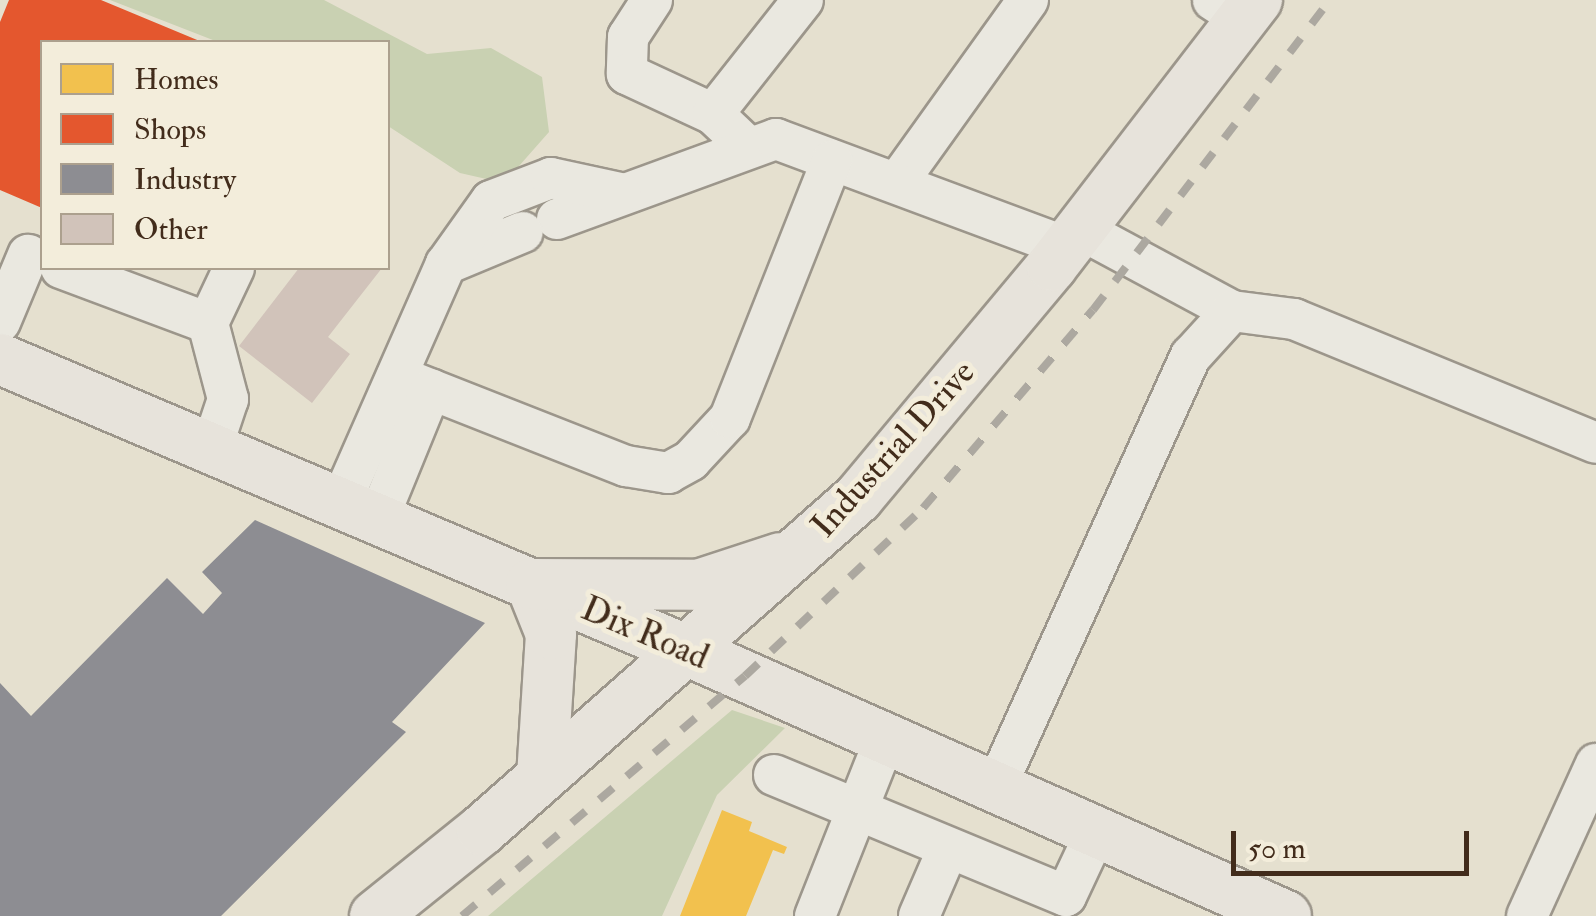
<!DOCTYPE html>
<style>
body{margin:0}
#map{position:relative;width:1596px;height:916px;overflow:hidden;background:#e5e0cf;font-family:"IM FELL Double Pica",serif}
div>[style]{position:absolute}
.green>*{inset:0;background:#c9d1b2}
.homes>*{inset:0;background:#f2c14e}
.shops>*{inset:0;background:#e4572e}
.industry>*{inset:0;background:#8d8d92}
.building>*{inset:0;background:#d1c3ba}
.roads{filter:drop-shadow(2px 0 #9c968b) drop-shadow(-2px 0 #9c968b) drop-shadow(0 2px #9c968b) drop-shadow(0 -2px #9c968b)}
.minor>*{height:40px;margin:-20px;padding:0 20px;transform-origin:20px;border-radius:20px;background:#eae8e0}
.major>*{height:50px;margin:-25px;padding:0 25px;transform-origin:25px;border-radius:25px;background:#e7e3db}
.rail>*{height:8px;margin-top:-4px;transform-origin:0;background:repeating-linear-gradient(90deg,#aca8a0 0 18px,transparent 0 36px)}
span{translate:-50% -50%;white-space:nowrap;text-align:center;line-height:1.15;-webkit-text-stroke:10px #f3eddb;paint-order:stroke}
.street-label{font-size:35px;color:#422c1b}
.legend{position:absolute;left:40px;top:40px;width:350px;height:230px;box-sizing:border-box;background:#f3eddb;border:2px solid #aca08e;margin:0;padding:12px 18px;list-style:none;font-size:30px;color:#422c1b}
.legend li{display:flex;align-items:center;gap:20px;height:50px}
.legend b{width:50px;border:2px solid #aca08e}
.scale{position:absolute;left:1231px;top:831px;width:238px;height:45px;box-sizing:border-box;border:5px solid #422c1b;border-top:0;padding-left:12px;font-size:30px;line-height:35px;white-space:nowrap;color:#422c1b;-webkit-text-stroke:8px #f3eddb;paint-order:stroke}
</style>
<div id="map">
<div class="green">
<div style="clip-path:polygon(110px 0,324px 0,427px 54px,491px 48px,542px 77px,549px 132px,504px 183px,460px 173px,388px 126px,388px 42px,218px 42px)"></div>
<div style="clip-path:polygon(732px 710px,785px 728px,717px 795px,662px 916px,488px 916px)"></div>
</div>
<div class="homes">
<div style="clip-path:polygon(722px 810px,752px 822px,749px 831px,787px 847px,784px 854px,773px 850px,746px 916px,680px 916px)"></div>
</div>
<div class="shops">
<div style="clip-path:polygon(9px 0,101px 0,202px 42px,42px 42px,42px 208px,0 190px,0 22px)"></div>
</div>
<div class="industry">
<div style="clip-path:polygon(255px 520px,485px 623px,392px 722px,406px 732px,221px 916px,0 916px,0 683px,31px 716px,167px 578px,203px 614px,222px 593px,202px 572px)"></div>
</div>
<div class="building">
<div style="clip-path:polygon(299px 268px,382px 268px,328px 337px,350px 354px,312px 403px,239px 346px)"></div>
</div>
<div class="roads">
<div class="minor">
<div style="left:652px;top:0;width:44px;rotate:123deg"></div>
<div style="left:628px;top:37px;width:37px;rotate:92deg"></div>
<div style="left:627px;top:74px;width:95px;rotate:24.9deg"></div>
<div style="left:1213px;top:0;width:35px;rotate:33deg"></div>
<div style="left:749px;top:148px;width:50px;rotate:-136.6deg"></div>
<div style="left:713px;top:114px;width:145px;rotate:-51.7deg"></div>
<div style="left:897px;top:183px;width:225px;rotate:-54.4deg"></div>
<div style="left:557px;top:219px;width:233px;rotate:-20.1deg"></div>
<div style="left:776px;top:139px;width:309px;rotate:20.4deg"></div>
<div style="left:1080px;top:229px;width:173px;rotate:28.3deg"></div>
<div style="left:446px;top:264px;width:83px;rotate:-22.6deg"></div>
<div style="left:61px;top:268px;width:157px;rotate:20.5deg"></div>
<div style="left:208px;top:323px;width:61px;rotate:-64.7deg"></div>
<div style="left:0;top:322px;width:73px;rotate:-67.3deg"></div>
<div style="left:208px;top:323px;width:79px;rotate:75.3deg"></div>
<div style="left:228px;top:399px;width:51px;rotate:108.4deg"></div>
<div style="left:397px;top:376px;width:246px;rotate:21.5deg"></div>
<div style="left:626px;top:466px;width:43px;rotate:9.5deg"></div>
<div style="left:668px;top:473px;width:26px;rotate:-29deg"></div>
<div style="left:691px;top:460px;width:57px;rotate:-47.1deg"></div>
<div style="left:730px;top:418px;width:277px;rotate:-68.4deg"></div>
<div style="left:341px;top:502px;width:260px;rotate:-66.2deg"></div>
<div style="left:446px;top:264px;width:77px;rotate:-54.5deg"></div>
<div style="left:491px;top:201px;width:64px;rotate:-21deg"></div>
<div style="left:551px;top:178px;width:71px;rotate:12.3deg"></div>
<div style="left:378px;top:519px;width:140px;rotate:-67.8deg"></div>
<div style="left:774px;top:775px;width:316px;rotate:22.5deg"></div>
<div style="left:1066px;top:896px;width:71px;rotate:-64.9deg"></div>
<div style="left:996px;top:787px;width:473px;rotate:-65.7deg"></div>
<div style="left:1191px;top:356px;width:61px;rotate:-47.7deg"></div>
<div style="left:1232px;top:311px;width:63px;rotate:7.4deg"></div>
<div style="left:1294px;top:319px;width:326px;rotate:22.3deg"></div>
<div style="left:815px;top:916px;width:190px;rotate:-68.4deg"></div>
<div style="left:919px;top:916px;width:71px;rotate:-66.7deg"></div>
<div style="left:1527px;top:916px;width:167px;rotate:-65.6deg"></div>
</div>
<div class="major">
<div style="left:0;top:359px;width:747px;rotate:23deg"></div>
<div style="left:688px;top:651px;width:654px;rotate:23.9deg"></div>
<div style="left:542px;top:777px;width:143px;rotate:-86.4deg"></div>
<div style="left:551px;top:634px;width:54px;rotate:-111.8deg"></div>
<div style="left:531px;top:584px;width:167px;rotate:0.3deg"></div>
<div style="left:698px;top:585px;width:86px;rotate:-18.2deg"></div>
<div style="left:375px;top:916px;width:137px;rotate:-38.8deg"></div>
<div style="left:482px;top:830px;width:502px;rotate:-41.44deg"></div>
<div style="left:858px;top:498px;width:302px;rotate:-50.1deg"></div>
<div style="left:1052px;top:266px;width:336px;rotate:-52.4deg"></div>
</div>
</div>
<div class="rail">
<div style="left:462px;top:916px;width:371px;rotate:-40.3deg"></div>
<div style="left:745px;top:676px;width:245px;rotate:-43.3deg"></div>
<div style="left:923px;top:508px;width:261px;rotate:-49.4deg"></div>
<div style="left:1093px;top:310px;width:390px;rotate:-52.6deg"></div>
</div>
<div class="street-label">
<span style="left:893px;top:449px;rotate:-48deg">Industrial Drive</span>
<span style="left:645px;top:633px;rotate:23deg">Dix Road</span>
</div>
<ul class="legend">
<li><b style="height:28px;background:#f2c14e"></b>Homes</li>
<li><b style="height:28px;background:#e4572e"></b>Shops</li>
<li><b style="height:28px;background:#8d8d92"></b>Industry</li>
<li><b style="height:28px;background:#d1c3ba"></b>Other</li>
</ul>
<div class="scale">50 m</div>
</div>
